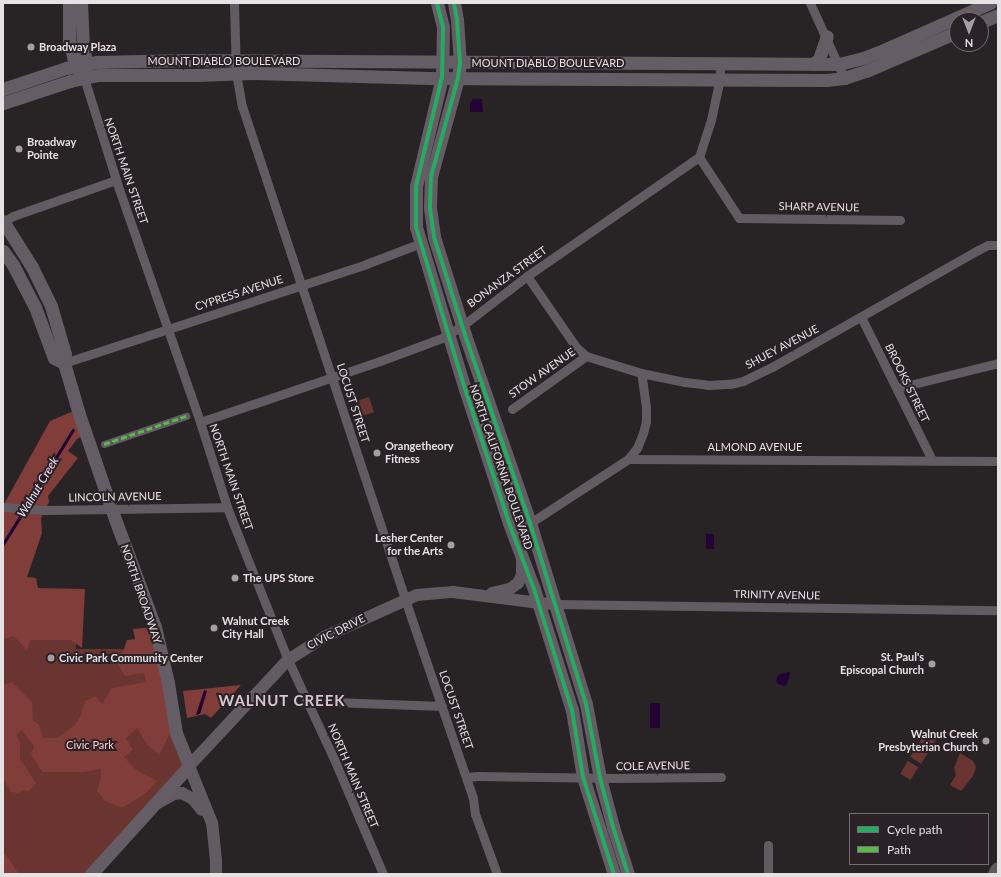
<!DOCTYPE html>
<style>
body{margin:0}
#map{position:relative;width:1001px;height:877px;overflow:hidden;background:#282426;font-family:Lato,sans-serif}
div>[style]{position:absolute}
.green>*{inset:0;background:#6a3430;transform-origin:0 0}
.forest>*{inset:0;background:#803d3a}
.water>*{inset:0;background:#220334;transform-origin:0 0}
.stream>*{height:2.5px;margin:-1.25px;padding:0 1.25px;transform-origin:1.25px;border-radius:1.25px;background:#220334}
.pedestrian>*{height:7px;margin:-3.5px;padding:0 3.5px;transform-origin:3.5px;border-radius:3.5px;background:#635b62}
.minor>*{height:9px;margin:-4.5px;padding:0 4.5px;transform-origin:4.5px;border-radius:4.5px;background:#635b62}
.tertiary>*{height:12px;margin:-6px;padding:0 6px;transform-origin:6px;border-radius:6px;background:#635b62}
.secondary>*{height:13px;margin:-6.5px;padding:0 6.5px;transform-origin:6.5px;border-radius:6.5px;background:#655d65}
.motorway>*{height:17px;margin:-8.5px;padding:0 8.5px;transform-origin:8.5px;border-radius:8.5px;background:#605960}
.quiet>*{height:3px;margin-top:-1.5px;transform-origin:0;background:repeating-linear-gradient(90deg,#58b947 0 6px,transparent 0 9px)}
.cycleway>*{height:4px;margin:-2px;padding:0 2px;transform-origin:2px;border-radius:2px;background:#26ab63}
.dots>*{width:11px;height:11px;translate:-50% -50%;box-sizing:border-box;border:2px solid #2a2226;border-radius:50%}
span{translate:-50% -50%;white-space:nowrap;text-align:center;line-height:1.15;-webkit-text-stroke:4px #2a2226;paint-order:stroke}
.poi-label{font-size:11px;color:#e6e1e3;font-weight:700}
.left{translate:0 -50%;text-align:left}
.right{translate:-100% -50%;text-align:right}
.street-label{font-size:11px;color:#e6e1e3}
.park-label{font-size:11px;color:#fbccc7}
.water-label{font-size:12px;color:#eae0f3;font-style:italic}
.district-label{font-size:15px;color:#d3c8cd;font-weight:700;letter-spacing:1px}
.frame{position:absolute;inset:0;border:4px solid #e6e1e3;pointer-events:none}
.legend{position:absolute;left:849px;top:813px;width:140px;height:52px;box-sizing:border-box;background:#2a2226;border:1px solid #756e72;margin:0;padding:5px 7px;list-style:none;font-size:12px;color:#e6e1e3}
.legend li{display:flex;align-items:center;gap:8px;height:20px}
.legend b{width:20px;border:1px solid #756e72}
.north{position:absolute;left:949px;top:12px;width:40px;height:40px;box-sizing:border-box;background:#2a2226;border:1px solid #756e72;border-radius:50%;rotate:180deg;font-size:11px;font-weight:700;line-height:16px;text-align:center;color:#e6e1e3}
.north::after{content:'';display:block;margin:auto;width:14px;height:18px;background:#a49fa1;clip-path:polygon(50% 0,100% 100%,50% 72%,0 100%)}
</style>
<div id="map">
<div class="green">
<div style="left:369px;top:397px;width:16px;height:13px;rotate:72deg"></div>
<div style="clip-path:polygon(3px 590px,74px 591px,76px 649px,160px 649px,189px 766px,91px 874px,3px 874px)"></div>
<div style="left:925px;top:733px;width:13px;height:28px;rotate:32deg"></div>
<div style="clip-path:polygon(960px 753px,973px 761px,976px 767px,973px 776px,961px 791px,950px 785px,956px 775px,954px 768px)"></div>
<div style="left:908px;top:761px;width:12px;height:15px;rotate:31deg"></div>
</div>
<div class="forest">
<div style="clip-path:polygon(78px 409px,86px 434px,77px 439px,68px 451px,78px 458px,48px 496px,49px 502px,41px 518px,42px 533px,27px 577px,36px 578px,38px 588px,85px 589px,82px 648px,71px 640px,30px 640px,27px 650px,14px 636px,3px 639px,3px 506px,50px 421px)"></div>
<div style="clip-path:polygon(155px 627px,174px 725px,159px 755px,147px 744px,137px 728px,126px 738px,133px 750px,124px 757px,135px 769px,157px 781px,146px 793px,122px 808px,105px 801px,97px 791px,101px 778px,101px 769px,83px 772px,42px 772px,31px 754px,34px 746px,22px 730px,16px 735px,20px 743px,20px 759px,36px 783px,29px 791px,23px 790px,18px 793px,11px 792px,3px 778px,3px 685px,12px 682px,32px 702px,33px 720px,39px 725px,43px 738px,57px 738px,74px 726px,80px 717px,85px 701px,96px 696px,102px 704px,112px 688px,146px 682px,144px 673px,125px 676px,116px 661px,123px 652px,127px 640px,135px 639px,133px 629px)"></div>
<div style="clip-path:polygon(241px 685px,211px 718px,205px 714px,187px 718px,183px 691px)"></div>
<div style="clip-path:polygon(3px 854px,6px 855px,19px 874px,3px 874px)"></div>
</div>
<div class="water">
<div style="clip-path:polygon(473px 99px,482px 99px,483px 112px,470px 112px,470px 103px)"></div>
<div style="left:706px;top:534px;width:8px;height:15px"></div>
<div style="clip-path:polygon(789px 672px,790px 674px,787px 684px,784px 686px,778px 684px,776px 681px,778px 675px)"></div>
<div style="clip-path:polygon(204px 690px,207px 691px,200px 714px,196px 715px)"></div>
<div style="left:650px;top:703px;width:10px;height:25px"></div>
</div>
<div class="stream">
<div style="left:26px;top:506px;width:89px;rotate:-58.3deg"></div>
<div style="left:3px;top:544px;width:39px;rotate:-58deg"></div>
</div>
<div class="pedestrian">
<div style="left:104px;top:444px;width:87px;rotate:-18.9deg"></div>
</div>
<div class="minor">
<div style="left:234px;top:3px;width:70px;rotate:88.4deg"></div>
<div style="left:236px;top:73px;width:34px;rotate:80deg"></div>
<div style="left:242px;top:106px;width:535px;rotate:71.7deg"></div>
<div style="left:410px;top:614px;width:194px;rotate:71.1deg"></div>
<div style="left:473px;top:798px;width:16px;rotate:83deg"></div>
<div style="left:475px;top:814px;width:64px;rotate:69.9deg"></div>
<div style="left:810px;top:3px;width:82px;rotate:65.6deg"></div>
<div style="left:84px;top:78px;width:116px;rotate:72.5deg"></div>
<div style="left:119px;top:189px;width:247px;rotate:70.8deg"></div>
<div style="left:200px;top:422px;width:92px;rotate:72.3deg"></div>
<div style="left:228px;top:510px;width:162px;rotate:68.2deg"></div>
<div style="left:288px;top:660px;width:109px;rotate:65.1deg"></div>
<div style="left:334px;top:759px;width:125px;rotate:66.9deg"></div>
<div style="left:699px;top:157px;width:73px;rotate:56.7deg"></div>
<div style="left:739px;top:218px;width:161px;rotate:0.7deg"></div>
<div style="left:3px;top:222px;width:12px;rotate:-31deg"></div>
<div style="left:13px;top:216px;width:109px;rotate:-19.3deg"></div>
<div style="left:527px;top:276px;width:86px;rotate:55.4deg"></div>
<div style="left:576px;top:347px;width:13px;rotate:42deg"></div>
<div style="left:586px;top:356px;width:58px;rotate:17.2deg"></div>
<div style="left:641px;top:373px;width:45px;rotate:11.6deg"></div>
<div style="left:685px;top:382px;width:23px;rotate:7deg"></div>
<div style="left:708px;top:385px;width:22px;rotate:-3deg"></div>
<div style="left:730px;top:384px;width:13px;rotate:-13deg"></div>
<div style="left:743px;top:381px;width:32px;rotate:-26deg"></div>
<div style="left:772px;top:367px;width:237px;rotate:-29.6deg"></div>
<div style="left:978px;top:250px;width:11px;rotate:-27deg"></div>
<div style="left:988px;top:245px;width:10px"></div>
<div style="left:861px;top:317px;width:160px;rotate:63.6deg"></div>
<div style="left:64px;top:363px;width:318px;rotate:-18.1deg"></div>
<div style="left:366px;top:264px;width:59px;rotate:-20.9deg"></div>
<div style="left:897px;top:388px;width:104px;rotate:-13.9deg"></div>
<div style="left:512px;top:409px;width:91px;rotate:-35.6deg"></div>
<div style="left:200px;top:422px;width:190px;rotate:-18.7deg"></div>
<div style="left:380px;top:361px;width:66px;rotate:-20.4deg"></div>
<div style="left:442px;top:338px;width:23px;rotate:-31deg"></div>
<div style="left:462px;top:326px;width:82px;rotate:-37.6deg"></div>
<div style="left:527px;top:276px;width:209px;rotate:-34.7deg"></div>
<div style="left:699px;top:157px;width:39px;rotate:-72deg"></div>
<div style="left:711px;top:120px;width:33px;rotate:-78deg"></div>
<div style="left:718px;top:88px;width:23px;rotate:-83deg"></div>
<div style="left:628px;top:459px;width:14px;rotate:-51deg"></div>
<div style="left:637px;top:448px;width:16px;rotate:-68deg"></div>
<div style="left:643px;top:433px;width:12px;rotate:-76deg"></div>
<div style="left:646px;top:421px;width:14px;rotate:-90deg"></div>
<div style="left:646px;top:407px;width:34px;rotate:-98deg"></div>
<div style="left:3px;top:507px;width:42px;rotate:4.1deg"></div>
<div style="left:45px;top:510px;width:182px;rotate:-0.9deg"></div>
<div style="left:530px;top:523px;width:117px;rotate:-33.1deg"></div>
<div style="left:628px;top:459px;width:370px;rotate:0.3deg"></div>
<div style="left:555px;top:604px;width:443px;rotate:0.8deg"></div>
<div style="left:306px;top:701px;width:136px;rotate:2.1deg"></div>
<div style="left:466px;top:777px;width:12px;rotate:-5deg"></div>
<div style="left:478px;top:776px;width:137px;rotate:0.8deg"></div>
<div style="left:615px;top:778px;width:106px;rotate:-0.5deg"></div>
<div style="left:768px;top:874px;width:29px;rotate:-90deg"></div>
</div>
<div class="tertiary">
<div style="left:492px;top:593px;width:18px;rotate:-13deg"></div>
<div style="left:510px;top:589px;width:10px;rotate:-37deg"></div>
<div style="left:518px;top:583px;width:9px;rotate:-63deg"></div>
<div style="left:522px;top:575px;width:16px;rotate:-90deg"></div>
<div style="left:156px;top:804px;width:21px;rotate:-29deg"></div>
<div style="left:174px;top:794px;width:8px;rotate:-7deg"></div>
<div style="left:182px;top:793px;width:13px;rotate:29deg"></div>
<div style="left:193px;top:799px;width:14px;rotate:51deg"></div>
<div style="left:216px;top:874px;width:14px;rotate:-90deg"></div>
<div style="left:216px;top:860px;width:37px;rotate:-96deg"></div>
<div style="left:212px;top:823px;width:61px;rotate:-112deg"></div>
<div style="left:189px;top:766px;width:145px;rotate:-47deg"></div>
<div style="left:288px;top:660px;width:43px;rotate:-32.6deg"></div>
<div style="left:324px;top:637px;width:102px;rotate:-24.3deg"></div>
<div style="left:417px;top:595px;width:36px;rotate:-5deg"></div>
<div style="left:453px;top:592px;width:87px;rotate:7.3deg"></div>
<div style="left:539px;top:603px;width:16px;rotate:4deg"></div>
</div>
<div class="secondary">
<div style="left:69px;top:3px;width:36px;rotate:90deg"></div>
<div style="left:69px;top:39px;width:28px;rotate:77deg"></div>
<div style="left:75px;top:66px;width:7px;rotate:56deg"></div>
<div style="left:81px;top:3px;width:44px;rotate:87.4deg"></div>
<div style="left:83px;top:47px;width:16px;rotate:79deg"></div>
<div style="left:86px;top:63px;width:9px;rotate:96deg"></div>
<div style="left:437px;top:3px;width:25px;rotate:76deg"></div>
<div style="left:443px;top:27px;width:50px;rotate:91.1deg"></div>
<div style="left:442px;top:77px;width:112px;rotate:103.4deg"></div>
<div style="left:416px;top:186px;width:41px;rotate:90deg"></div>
<div style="left:416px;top:227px;width:169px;rotate:73.2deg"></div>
<div style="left:465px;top:389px;width:141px;rotate:71.8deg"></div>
<div style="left:509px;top:523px;width:71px;rotate:69.3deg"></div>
<div style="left:534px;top:589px;width:127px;rotate:72.6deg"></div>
<div style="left:572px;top:710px;width:68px;rotate:80.7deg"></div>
<div style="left:583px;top:777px;width:102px;rotate:72.3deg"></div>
<div style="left:454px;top:3px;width:17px;rotate:80deg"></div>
<div style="left:457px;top:20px;width:43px;rotate:86deg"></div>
<div style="left:460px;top:63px;width:15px;rotate:98deg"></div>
<div style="left:458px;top:78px;width:103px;rotate:105.3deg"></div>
<div style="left:431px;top:177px;width:31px;rotate:92deg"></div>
<div style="left:430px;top:208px;width:29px;rotate:82deg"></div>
<div style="left:434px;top:237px;width:103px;rotate:72.4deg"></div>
<div style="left:465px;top:335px;width:199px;rotate:70.9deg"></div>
<div style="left:530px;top:523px;width:98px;rotate:72.9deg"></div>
<div style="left:559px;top:617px;width:91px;rotate:72.8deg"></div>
<div style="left:586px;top:704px;width:75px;rotate:79.3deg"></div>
<div style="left:600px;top:778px;width:51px;rotate:75.1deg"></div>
<div style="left:613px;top:827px;width:49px;rotate:72.3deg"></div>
<div style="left:981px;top:22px;width:18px;rotate:-22deg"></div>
<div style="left:813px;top:64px;width:8px;rotate:-40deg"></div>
<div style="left:819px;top:59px;width:24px;rotate:-71deg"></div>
<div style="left:3px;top:89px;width:66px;rotate:-18.4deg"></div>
<div style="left:66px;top:68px;width:31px;rotate:-11deg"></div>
<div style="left:96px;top:62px;width:92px;rotate:-1.2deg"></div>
<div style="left:188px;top:60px;width:651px;rotate:0.35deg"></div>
<div style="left:839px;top:64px;width:25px;rotate:-14deg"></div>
<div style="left:863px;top:58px;width:25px;rotate:-21deg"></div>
<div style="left:886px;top:49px;width:114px;rotate:-23.9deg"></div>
<div style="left:3px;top:103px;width:71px;rotate:-18.2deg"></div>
<div style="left:70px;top:81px;width:30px;rotate:-12deg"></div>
<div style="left:99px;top:75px;width:98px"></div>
<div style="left:197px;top:75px;width:53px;rotate:-2.2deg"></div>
<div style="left:250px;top:73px;width:179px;rotate:1.6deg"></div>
<div style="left:429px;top:78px;width:397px;rotate:0.3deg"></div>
<div style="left:826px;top:80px;width:18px;rotate:-6deg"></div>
<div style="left:844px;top:78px;width:23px;rotate:-18deg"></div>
<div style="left:866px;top:71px;width:99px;rotate:-23.2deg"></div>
<div style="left:3px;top:221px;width:54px;rotate:57.8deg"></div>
<div style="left:32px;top:267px;width:43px;rotate:64deg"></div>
<div style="left:51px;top:306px;width:50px;rotate:73.7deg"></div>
<div style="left:65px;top:354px;width:9px;rotate:96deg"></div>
<div style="left:64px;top:363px;width:53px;rotate:73.6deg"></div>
<div style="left:79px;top:414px;width:111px;rotate:71.1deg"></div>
<div style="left:115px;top:519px;width:115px;rotate:69.7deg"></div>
<div style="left:155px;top:627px;width:57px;rotate:76.9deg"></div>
<div style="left:168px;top:683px;width:51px;rotate:80.9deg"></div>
<div style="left:176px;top:733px;width:35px;rotate:68deg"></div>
<div style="left:189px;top:766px;width:146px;rotate:132.2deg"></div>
<div style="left:3px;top:251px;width:17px;rotate:54deg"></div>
<div style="left:13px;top:265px;width:47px;rotate:62.4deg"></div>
<div style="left:35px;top:307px;width:54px;rotate:69.6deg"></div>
<div style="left:54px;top:358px;width:11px;rotate:27deg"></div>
</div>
<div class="motorway">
<div style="left:996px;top:874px;width:4px;rotate:-63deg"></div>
</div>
<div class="quiet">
<div style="left:104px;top:444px;width:87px;rotate:-18.9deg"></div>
</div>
<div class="cycleway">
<div style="left:437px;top:3px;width:25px;rotate:76deg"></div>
<div style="left:443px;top:27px;width:50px;rotate:91.1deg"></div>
<div style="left:442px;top:77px;width:112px;rotate:103.4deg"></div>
<div style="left:416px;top:186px;width:41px;rotate:90deg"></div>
<div style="left:416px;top:227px;width:169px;rotate:73.2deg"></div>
<div style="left:465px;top:389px;width:141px;rotate:71.8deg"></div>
<div style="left:509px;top:523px;width:71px;rotate:69.3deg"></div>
<div style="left:534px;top:589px;width:127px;rotate:72.6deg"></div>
<div style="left:572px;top:710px;width:68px;rotate:80.7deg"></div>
<div style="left:583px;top:777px;width:102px;rotate:72.3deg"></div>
<div style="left:454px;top:3px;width:17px;rotate:80deg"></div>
<div style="left:457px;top:20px;width:43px;rotate:86deg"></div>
<div style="left:460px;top:63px;width:15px;rotate:98deg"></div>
<div style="left:458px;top:78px;width:103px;rotate:105.3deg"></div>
<div style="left:431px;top:177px;width:31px;rotate:92deg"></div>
<div style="left:430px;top:208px;width:29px;rotate:82deg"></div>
<div style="left:434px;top:237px;width:103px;rotate:72.4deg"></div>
<div style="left:465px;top:335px;width:199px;rotate:70.9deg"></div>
<div style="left:530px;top:523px;width:98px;rotate:72.9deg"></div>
<div style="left:559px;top:617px;width:91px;rotate:72.8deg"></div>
<div style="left:586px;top:704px;width:75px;rotate:79.3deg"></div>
<div style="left:600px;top:778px;width:51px;rotate:75.1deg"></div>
<div style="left:613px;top:827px;width:49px;rotate:72.3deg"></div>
</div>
<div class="dots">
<div style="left:31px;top:47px;background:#a49fa1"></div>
<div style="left:19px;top:149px;background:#a49fa1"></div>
<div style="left:377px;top:453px;background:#a49fa1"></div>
<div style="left:451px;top:545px;background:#a49fa1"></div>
<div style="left:235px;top:578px;background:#a49fa1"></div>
<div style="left:214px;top:628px;background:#a49fa1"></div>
<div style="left:51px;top:658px;background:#a49fa1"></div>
<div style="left:932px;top:664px;background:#a49fa1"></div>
<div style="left:986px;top:741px;background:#a49fa1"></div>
</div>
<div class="poi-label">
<span class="left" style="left:39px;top:47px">Broadway Plaza</span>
<span class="left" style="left:27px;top:149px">Broadway<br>Pointe</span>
<span class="left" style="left:385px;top:453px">Orangetheory<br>Fitness</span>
<span class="right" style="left:443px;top:545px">Lesher Center<br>for the Arts</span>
<span class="left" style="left:243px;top:578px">The UPS Store</span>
<span class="left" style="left:222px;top:628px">Walnut Creek<br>City Hall</span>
<span class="left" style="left:59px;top:658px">Civic Park Community Center</span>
<span class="right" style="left:924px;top:664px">St. Paul's<br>Episcopal Church</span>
<span class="right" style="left:978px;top:741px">Walnut Creek<br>Presbyterian Church</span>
</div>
<div class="street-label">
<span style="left:224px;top:61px">MOUNT DIABLO BOULEVARD</span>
<span style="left:548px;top:63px">MOUNT DIABLO BOULEVARD</span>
<span style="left:126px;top:171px;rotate:71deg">NORTH MAIN STREET</span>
<span style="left:819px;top:207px;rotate:1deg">SHARP AVENUE</span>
<span style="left:507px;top:277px;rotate:-36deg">BONANZA STREET</span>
<span style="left:239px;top:293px;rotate:-18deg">CYPRESS AVENUE</span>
<span style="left:782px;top:347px;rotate:-28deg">SHUEY AVENUE</span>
<span style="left:542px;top:373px;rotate:-35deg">STOW AVENUE</span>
<span style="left:907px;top:383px;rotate:64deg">BROOKS STREET</span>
<span style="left:353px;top:403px;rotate:72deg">LOCUST STREET</span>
<span style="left:755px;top:447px">ALMOND AVENUE</span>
<span style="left:501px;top:467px;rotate:71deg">NORTH CALIFORNIA BOULEVARD</span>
<span style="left:231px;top:477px;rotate:71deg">NORTH MAIN STREET</span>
<span style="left:115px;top:497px;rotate:-1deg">LINCOLN AVENUE</span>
<span style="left:141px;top:594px;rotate:71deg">NORTH BROADWAY</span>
<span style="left:777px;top:595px;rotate:1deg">TRINITY AVENUE</span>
<span style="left:336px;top:632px;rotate:-27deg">CIVIC DRIVE</span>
<span style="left:456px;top:710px;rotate:71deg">LOCUST STREET</span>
<span style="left:653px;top:766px;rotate:-1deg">COLE AVENUE</span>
<span style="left:353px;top:776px;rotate:67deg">NORTH MAIN STREET</span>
</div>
<div class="park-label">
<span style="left:90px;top:745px">Civic Park</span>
</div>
<div class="water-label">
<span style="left:38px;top:487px;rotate:-59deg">Walnut Creek</span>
</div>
<div class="district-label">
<span style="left:282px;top:701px">WALNUT CREEK</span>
</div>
<div class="frame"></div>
<ul class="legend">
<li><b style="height:5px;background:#26ab63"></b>Cycle path</li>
<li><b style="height:5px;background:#58b947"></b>Path</li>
</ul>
<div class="north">N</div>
</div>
